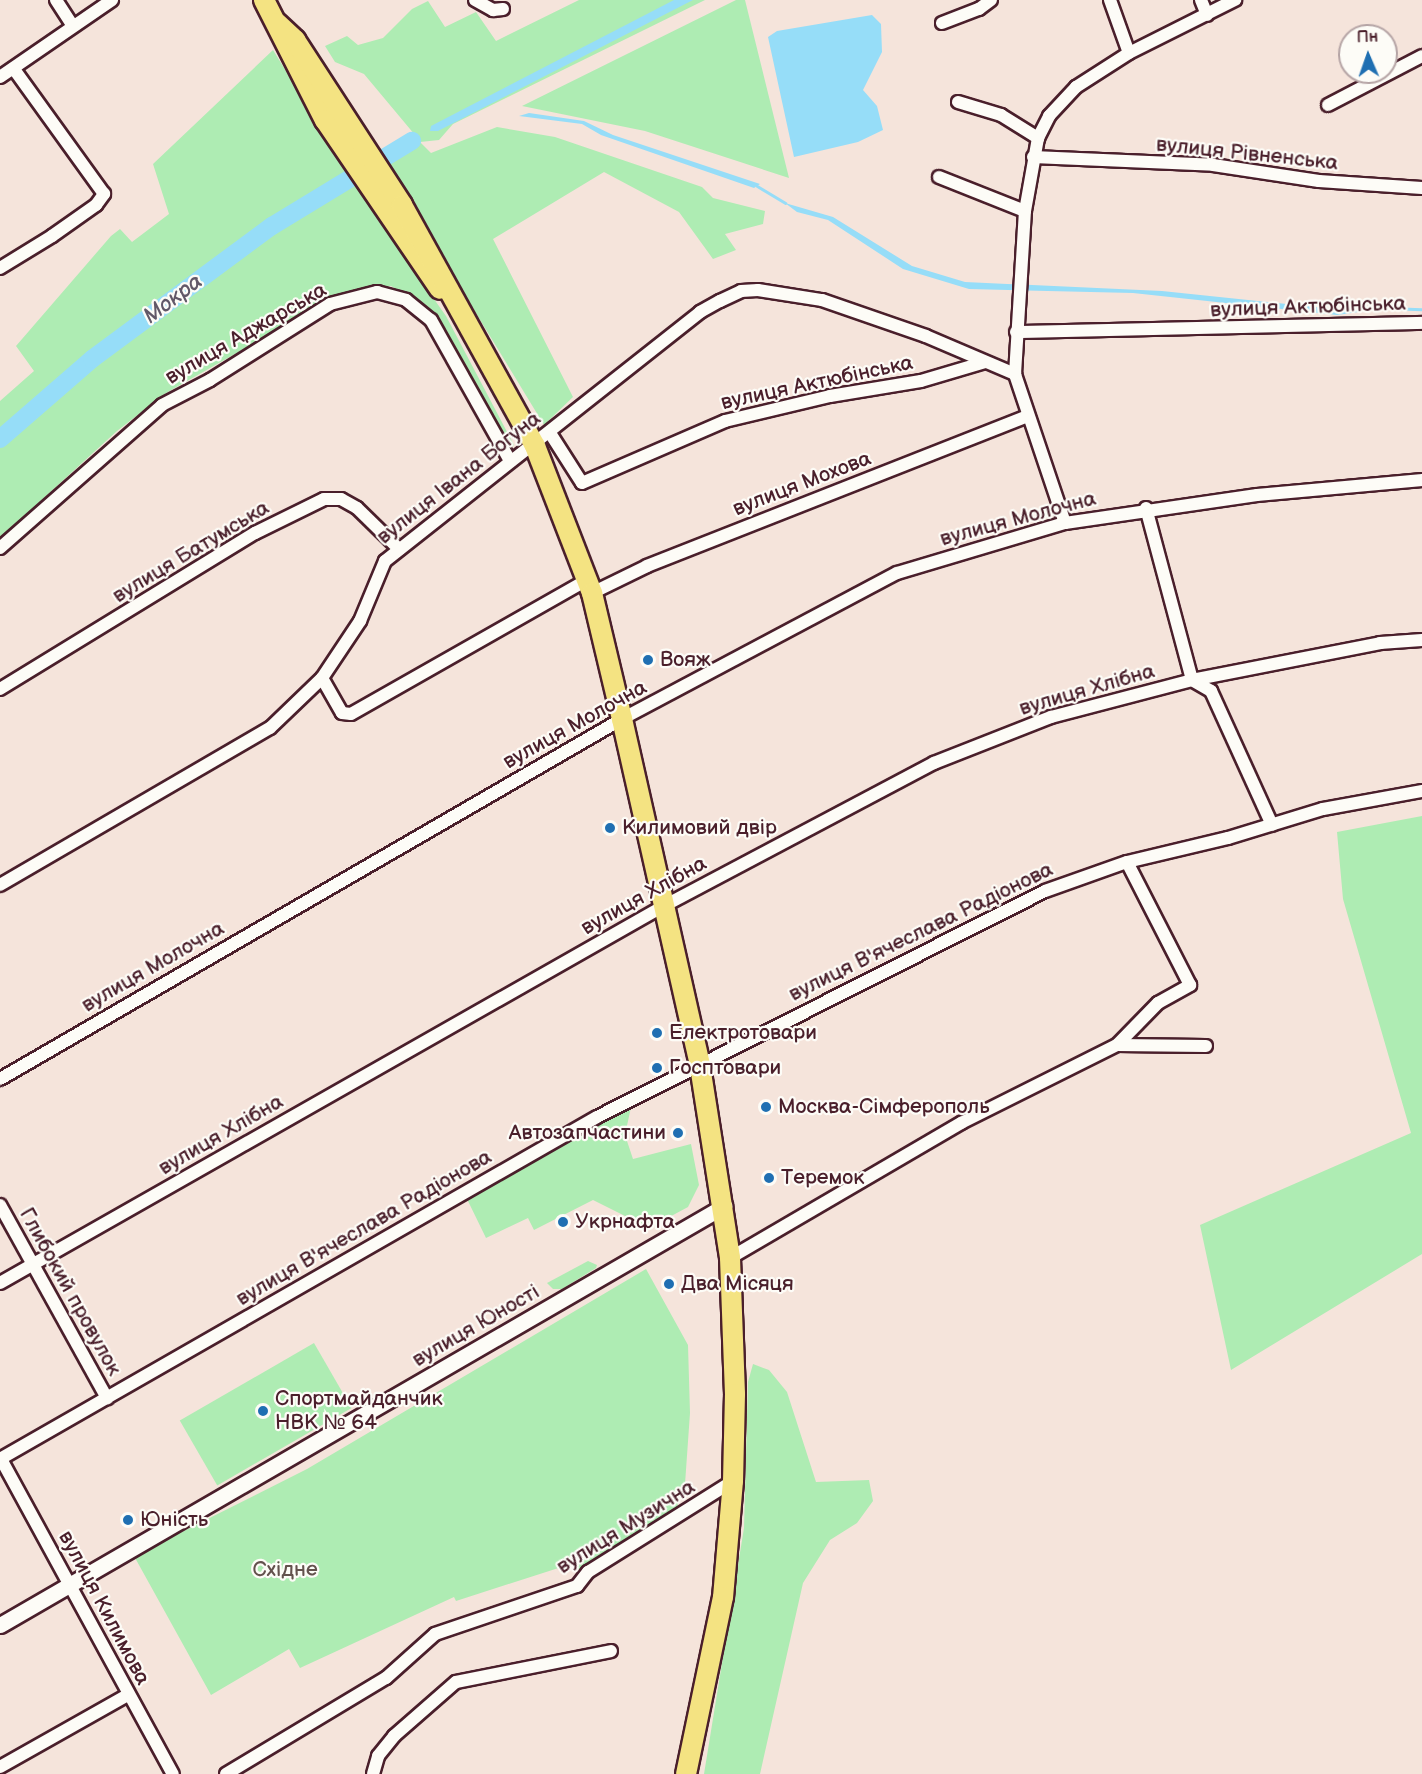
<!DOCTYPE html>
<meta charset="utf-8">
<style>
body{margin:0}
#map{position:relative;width:1422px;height:1774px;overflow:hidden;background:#f5e4db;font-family:"Balsamiq Sans",sans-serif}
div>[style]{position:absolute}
.green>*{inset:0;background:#aeecb3;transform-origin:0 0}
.water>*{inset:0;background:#96ddf8}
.stream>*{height:3px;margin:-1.5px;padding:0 1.5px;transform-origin:1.5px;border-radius:1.5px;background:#96ddf8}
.river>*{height:18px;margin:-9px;padding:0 9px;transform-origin:9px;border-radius:9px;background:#96ddf8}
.roads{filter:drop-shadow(2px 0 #4a1f2b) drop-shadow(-2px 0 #4a1f2b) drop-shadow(0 2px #4a1f2b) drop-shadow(0 -2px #4a1f2b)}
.minor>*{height:12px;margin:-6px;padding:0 6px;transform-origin:6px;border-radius:6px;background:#fdfcf7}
.tertiary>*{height:15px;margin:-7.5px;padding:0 7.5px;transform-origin:7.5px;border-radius:7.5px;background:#fdfcf7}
.trunk>*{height:20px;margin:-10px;padding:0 10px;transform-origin:10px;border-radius:10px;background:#f4e382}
.dots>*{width:16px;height:16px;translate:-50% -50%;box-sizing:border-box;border:3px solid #fdfcf7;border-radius:50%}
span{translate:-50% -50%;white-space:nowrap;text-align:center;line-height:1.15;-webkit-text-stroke:4.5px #fdfcf7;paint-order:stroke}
.street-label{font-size:21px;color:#4a1f2b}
.poi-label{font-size:21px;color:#4a1f2b}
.left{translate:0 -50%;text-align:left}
.right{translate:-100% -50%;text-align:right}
.park-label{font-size:21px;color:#63524d}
.water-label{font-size:22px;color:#615868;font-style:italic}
.north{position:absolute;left:1338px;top:24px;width:60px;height:60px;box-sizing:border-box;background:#fdfcf7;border:2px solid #b5a4a5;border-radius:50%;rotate:358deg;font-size:16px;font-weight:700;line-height:24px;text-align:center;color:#4a1f2b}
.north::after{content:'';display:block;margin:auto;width:21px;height:27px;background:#1f6fb2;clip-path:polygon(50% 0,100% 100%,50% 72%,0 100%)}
</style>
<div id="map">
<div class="green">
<div style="clip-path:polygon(579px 0,705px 0,453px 124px,439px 140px,420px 142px,431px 153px,497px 127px,555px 137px,702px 187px,713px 198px,765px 211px,763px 224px,725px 234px,736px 250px,713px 259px,679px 212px,604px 172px,493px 239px,573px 397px,544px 425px,384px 162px,420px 141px,364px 74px,335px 62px,325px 46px,347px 36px,358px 45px,383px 38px,412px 9px,428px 1px,445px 27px,476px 12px,496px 41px)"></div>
<div style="clip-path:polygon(736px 0,745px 0,789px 178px,645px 131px,522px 106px)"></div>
<div style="clip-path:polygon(273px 50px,378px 220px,446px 316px,514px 445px,510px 449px,410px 297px,391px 286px,335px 297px,166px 393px,117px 431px,0 538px,0 401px,34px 371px,16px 346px,111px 236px,120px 229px,132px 242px,169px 214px,153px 164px)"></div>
<div style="clip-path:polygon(1422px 816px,1422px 1254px,1231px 1370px,1200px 1225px,1411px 1133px,1343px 899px,1337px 832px)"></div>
<div style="clip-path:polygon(631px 1107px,625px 1135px,633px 1159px,691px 1144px,699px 1185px,688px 1207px,649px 1228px,593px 1200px,534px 1230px,528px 1218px,486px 1238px,467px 1199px,598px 1122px)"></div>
<div style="clip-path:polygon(588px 1261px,597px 1265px,596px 1268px,562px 1289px,553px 1289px,547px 1283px)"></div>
<div style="clip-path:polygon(646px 1269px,688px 1345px,690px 1413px,685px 1484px,676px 1509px,664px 1521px,580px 1571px,574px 1563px,456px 1601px,454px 1597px,300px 1668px,289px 1649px,211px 1695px,134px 1556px,307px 1469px)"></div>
<div style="left:314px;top:1343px;width:75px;height:155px;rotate:60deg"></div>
<div style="clip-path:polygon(753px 1364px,769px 1370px,787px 1392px,816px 1482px,869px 1480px,873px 1501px,857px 1523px,830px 1540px,803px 1583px,760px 1774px,704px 1774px,744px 1528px,748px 1382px)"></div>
</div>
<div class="water">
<div style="clip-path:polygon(674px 0,693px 0,438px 131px,430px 131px,431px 126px)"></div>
<div style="clip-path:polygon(872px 15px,881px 24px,882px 52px,863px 90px,877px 106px,883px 130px,858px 142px,794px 157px,768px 37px,777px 31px)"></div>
<div style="clip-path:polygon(529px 113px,584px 121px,613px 135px,760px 184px,754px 188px,601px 135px,582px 124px,519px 116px)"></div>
<div style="clip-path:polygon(785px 203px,833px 217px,912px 266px,965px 282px,1162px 291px,1345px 310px,1387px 308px,1337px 315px,1133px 293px,969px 289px,903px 269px,828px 220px,797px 212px)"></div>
</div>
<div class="stream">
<div style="left:757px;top:186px;width:33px;rotate:31deg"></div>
<div style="left:1387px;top:308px;width:35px;rotate:2deg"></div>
</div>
<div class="river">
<div style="left:0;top:439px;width:122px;rotate:-41deg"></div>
<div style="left:92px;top:359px;width:224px;rotate:-36.5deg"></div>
<div style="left:272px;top:226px;width:164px;rotate:-31.3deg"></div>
</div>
<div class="roads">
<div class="minor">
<div style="left:56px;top:0;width:31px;rotate:57deg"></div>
<div style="left:475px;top:0;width:21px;rotate:29deg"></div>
<div style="left:493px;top:10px;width:10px;rotate:-6deg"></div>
<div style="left:1110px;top:0;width:56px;rotate:70.3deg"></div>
<div style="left:1201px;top:0;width:16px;rotate:68deg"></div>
<div style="left:942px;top:23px;width:40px;rotate:-21deg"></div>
<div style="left:979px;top:9px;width:15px;rotate:-37deg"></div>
<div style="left:0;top:77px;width:136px;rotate:-34.5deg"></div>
<div style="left:958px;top:102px;width:45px;rotate:16.8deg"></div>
<div style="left:1001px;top:115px;width:44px;rotate:31.9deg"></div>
<div style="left:1328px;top:105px;width:106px;rotate:-27.5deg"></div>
<div style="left:1033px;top:157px;width:180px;rotate:2.5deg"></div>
<div style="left:1213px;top:165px;width:107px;rotate:8.6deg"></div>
<div style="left:1319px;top:181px;width:103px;rotate:3.9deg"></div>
<div style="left:939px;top:177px;width:92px;rotate:21.6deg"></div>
<div style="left:0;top:268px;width:61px;rotate:-31.6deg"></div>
<div style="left:52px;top:236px;width:54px;rotate:-35.2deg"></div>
<div style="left:96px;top:205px;width:14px;rotate:-54deg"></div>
<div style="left:104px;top:194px;width:155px;rotate:-125.8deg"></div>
<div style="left:1016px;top:332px;width:406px;rotate:-1.3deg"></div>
<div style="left:550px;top:433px;width:59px;rotate:57.4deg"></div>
<div style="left:582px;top:483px;width:156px;rotate:-23.4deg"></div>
<div style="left:725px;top:421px;width:108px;rotate:-13.4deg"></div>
<div style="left:830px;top:396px;width:92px;rotate:-9.4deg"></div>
<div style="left:921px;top:381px;width:67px;rotate:-16.5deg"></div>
<div style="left:1146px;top:508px;width:178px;rotate:75deg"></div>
<div style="left:1192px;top:680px;width:22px;rotate:30deg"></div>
<div style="left:1211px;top:691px;width:147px;rotate:65.5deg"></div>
<div style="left:1065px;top:523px;width:157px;rotate:-108.6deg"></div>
<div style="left:1015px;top:374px;width:163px;rotate:-86.5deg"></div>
<div style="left:1025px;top:211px;width:74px;rotate:-79.9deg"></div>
<div style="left:1038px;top:138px;width:25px;rotate:-63deg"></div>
<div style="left:1049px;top:116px;width:40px;rotate:-47deg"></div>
<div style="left:1076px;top:87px;width:63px;rotate:-32.7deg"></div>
<div style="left:1129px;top:53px;width:119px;rotate:-26.6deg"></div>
<div style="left:0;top:548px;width:216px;rotate:-41.4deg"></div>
<div style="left:162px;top:405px;width:54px;rotate:-27.5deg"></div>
<div style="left:210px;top:380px;width:142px;rotate:-32.3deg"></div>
<div style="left:330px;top:304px;width:49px;rotate:-14.3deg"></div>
<div style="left:377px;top:292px;width:30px;rotate:15deg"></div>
<div style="left:406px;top:300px;width:32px;rotate:39deg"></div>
<div style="left:431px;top:320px;width:162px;rotate:60.7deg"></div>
<div style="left:592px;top:593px;width:61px;rotate:-26.1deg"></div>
<div style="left:647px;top:566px;width:409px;rotate:-21.5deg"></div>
<div style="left:322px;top:678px;width:40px;rotate:60.3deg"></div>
<div style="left:342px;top:713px;width:9px;rotate:6deg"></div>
<div style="left:351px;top:714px;width:271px;rotate:-29.6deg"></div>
<div style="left:0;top:689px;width:299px;rotate:-31.5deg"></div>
<div style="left:255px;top:533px;width:77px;rotate:-26.2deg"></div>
<div style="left:324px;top:499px;width:17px"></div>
<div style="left:341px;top:499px;width:18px;rotate:29deg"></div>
<div style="left:357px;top:508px;width:59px;rotate:44.3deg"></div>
<div style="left:0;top:885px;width:312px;rotate:-30.2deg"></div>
<div style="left:270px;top:728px;width:72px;rotate:-43.9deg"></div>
<div style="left:322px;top:678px;width:69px;rotate:-56.3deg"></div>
<div style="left:360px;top:621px;width:65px;rotate:-67.4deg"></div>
<div style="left:385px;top:561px;width:402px;rotate:-38.3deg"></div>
<div style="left:700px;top:312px;width:23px;rotate:-29deg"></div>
<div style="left:720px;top:301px;width:23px;rotate:-25deg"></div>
<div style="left:741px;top:291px;width:17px;rotate:-3deg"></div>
<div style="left:758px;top:290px;width:65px;rotate:8.9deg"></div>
<div style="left:822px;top:300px;width:110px;rotate:19.1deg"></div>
<div style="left:926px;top:336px;width:97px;rotate:23.1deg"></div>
<div style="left:1117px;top:1045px;width:59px;rotate:-45.7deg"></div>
<div style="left:1158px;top:1003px;width:37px;rotate:-29deg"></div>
<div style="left:1190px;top:985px;width:138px;rotate:-117.1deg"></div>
<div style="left:0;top:1079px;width:719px;rotate:-30.06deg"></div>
<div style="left:622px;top:719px;width:311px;rotate:-28deg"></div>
<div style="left:897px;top:573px;width:175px;rotate:-16.6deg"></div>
<div style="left:1065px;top:523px;width:194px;rotate:-8.3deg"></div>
<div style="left:1257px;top:495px;width:166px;rotate:-5.2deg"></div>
<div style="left:0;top:1205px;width:221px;rotate:61deg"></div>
<div style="left:730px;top:1258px;width:268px;rotate:-30.3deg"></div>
<div style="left:961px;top:1123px;width:174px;rotate:-26.6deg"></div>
<div style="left:1117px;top:1045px;width:89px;rotate:0.6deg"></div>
<div style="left:0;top:1283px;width:761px;rotate:-29.6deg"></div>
<div style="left:662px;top:907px;width:308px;rotate:-27.9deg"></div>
<div style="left:934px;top:763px;width:126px;rotate:-21.5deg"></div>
<div style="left:1051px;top:717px;width:146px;rotate:-14.7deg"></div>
<div style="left:1192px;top:680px;width:192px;rotate:-11.1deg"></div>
<div style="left:1380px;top:643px;width:42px;rotate:-4.1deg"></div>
<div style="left:0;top:1459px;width:688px;rotate:-29.81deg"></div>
<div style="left:597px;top:1117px;width:502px;rotate:-26.77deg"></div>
<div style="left:1045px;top:891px;width:87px;rotate:-19.5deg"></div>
<div style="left:1127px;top:862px;width:104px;rotate:-13.4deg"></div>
<div style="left:1228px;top:838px;width:99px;rotate:-17deg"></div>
<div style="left:1323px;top:809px;width:101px;rotate:-10.3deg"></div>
<div style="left:1px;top:1459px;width:359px;rotate:61.4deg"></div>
<div style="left:0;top:1767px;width:147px;rotate:-29.4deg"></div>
<div style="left:226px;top:1774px;width:187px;rotate:-31deg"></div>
<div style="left:386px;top:1678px;width:66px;rotate:-41.9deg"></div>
<div style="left:435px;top:1634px;width:150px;rotate:-18.7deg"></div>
<div style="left:577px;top:1586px;width:18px;rotate:-52deg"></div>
<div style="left:588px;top:1572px;width:171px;rotate:-32.1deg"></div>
<div style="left:373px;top:1774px;width:19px;rotate:-74deg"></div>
<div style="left:378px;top:1756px;width:26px;rotate:-51deg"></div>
<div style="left:394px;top:1736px;width:82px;rotate:-41.1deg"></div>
<div style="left:456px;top:1682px;width:158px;rotate:-11.3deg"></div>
</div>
<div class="tertiary">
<div style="left:0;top:1625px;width:837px;rotate:-30.06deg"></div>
</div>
<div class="trunk">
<div style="left:264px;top:0;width:135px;rotate:63.1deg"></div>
<div style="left:325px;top:120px;width:204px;rotate:55.8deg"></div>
<div style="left:277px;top:23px;width:25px;rotate:43deg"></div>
<div style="left:295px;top:40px;width:197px;rotate:57deg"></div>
<div style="left:402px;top:205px;width:275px;rotate:61.1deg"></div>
<div style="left:535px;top:446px;width:158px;rotate:68.8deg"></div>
<div style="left:592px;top:593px;width:130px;rotate:76.6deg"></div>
<div style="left:622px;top:719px;width:356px;rotate:77.3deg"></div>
<div style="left:700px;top:1066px;width:194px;rotate:81.1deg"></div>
<div style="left:730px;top:1258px;width:136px;rotate:87.9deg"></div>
<div style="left:735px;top:1394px;width:87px;rotate:91.3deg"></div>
<div style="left:733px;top:1481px;width:116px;rotate:94.9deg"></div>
<div style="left:723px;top:1597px;width:181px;rotate:101.8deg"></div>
</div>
</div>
<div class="dots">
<div style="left:648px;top:660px;background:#1f6fb2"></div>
<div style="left:610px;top:828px;background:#1f6fb2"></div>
<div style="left:657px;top:1033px;background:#1f6fb2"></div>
<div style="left:657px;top:1068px;background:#1f6fb2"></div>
<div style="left:766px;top:1107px;background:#1f6fb2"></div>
<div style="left:678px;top:1133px;background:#1f6fb2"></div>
<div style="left:769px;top:1178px;background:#1f6fb2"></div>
<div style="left:563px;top:1222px;background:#1f6fb2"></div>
<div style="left:669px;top:1284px;background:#1f6fb2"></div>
<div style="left:263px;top:1411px;background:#1f6fb2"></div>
<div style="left:128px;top:1520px;background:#1f6fb2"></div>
</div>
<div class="street-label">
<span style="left:1247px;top:154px;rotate:6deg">вулиця Рівненська</span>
<span style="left:1308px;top:307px;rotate:-2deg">вулиця Актюбінська</span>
<span style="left:246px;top:334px;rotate:-30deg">вулиця Аджарська</span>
<span style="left:817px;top:383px;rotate:-12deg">вулиця Актюбінська</span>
<span style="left:459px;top:478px;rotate:-38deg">вулиця Івана Богуна</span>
<span style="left:802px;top:484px;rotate:-21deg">вулиця Мохова</span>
<span style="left:1018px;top:519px;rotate:-15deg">вулиця Молочна</span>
<span style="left:191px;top:552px;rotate:-31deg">вулиця Батумська</span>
<span style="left:1087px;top:690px;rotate:-16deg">вулиця Хлібна</span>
<span style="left:575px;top:725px;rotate:-29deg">вулиця Молочна</span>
<span style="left:644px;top:896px;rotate:-29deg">вулиця Хлібна</span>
<span style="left:921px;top:932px;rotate:-26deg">вулиця В'ячеслава Радіонова</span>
<span style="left:153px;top:967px;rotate:-30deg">вулиця Молочна</span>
<span style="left:221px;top:1135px;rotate:-30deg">вулиця Хлібна</span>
<span style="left:364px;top:1228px;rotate:-30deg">вулиця В'ячеслава Радіонова</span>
<span style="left:70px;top:1292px;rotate:61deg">Глибокий провулок</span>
<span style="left:476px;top:1326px;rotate:-30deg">вулиця Юності</span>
<span style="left:626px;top:1527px;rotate:-32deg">вулиця Музична</span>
<span style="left:104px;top:1608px;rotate:62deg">вулиця Килимова</span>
</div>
<div class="poi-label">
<span class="left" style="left:660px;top:660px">Вояж</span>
<span class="left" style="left:622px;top:828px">Килимовий двір</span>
<span class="left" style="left:669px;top:1033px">Електротовари</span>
<span class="left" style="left:669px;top:1068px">Госптовари</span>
<span class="left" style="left:778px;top:1107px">Москва-Сімферополь</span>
<span class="right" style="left:666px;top:1133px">Автозапчастини</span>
<span class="left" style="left:781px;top:1178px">Теремок</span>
<span class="left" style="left:575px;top:1222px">Укрнафта</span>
<span class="left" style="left:681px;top:1284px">Два Місяця</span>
<span class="left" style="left:275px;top:1411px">Спортмайданчик<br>НВК № 64</span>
<span class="left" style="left:140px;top:1520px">Юність</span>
</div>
<div class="park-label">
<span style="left:285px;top:1570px">Східне</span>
</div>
<div class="water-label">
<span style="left:173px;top:299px;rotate:-37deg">Мокра</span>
</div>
<div class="north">Пн</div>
</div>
